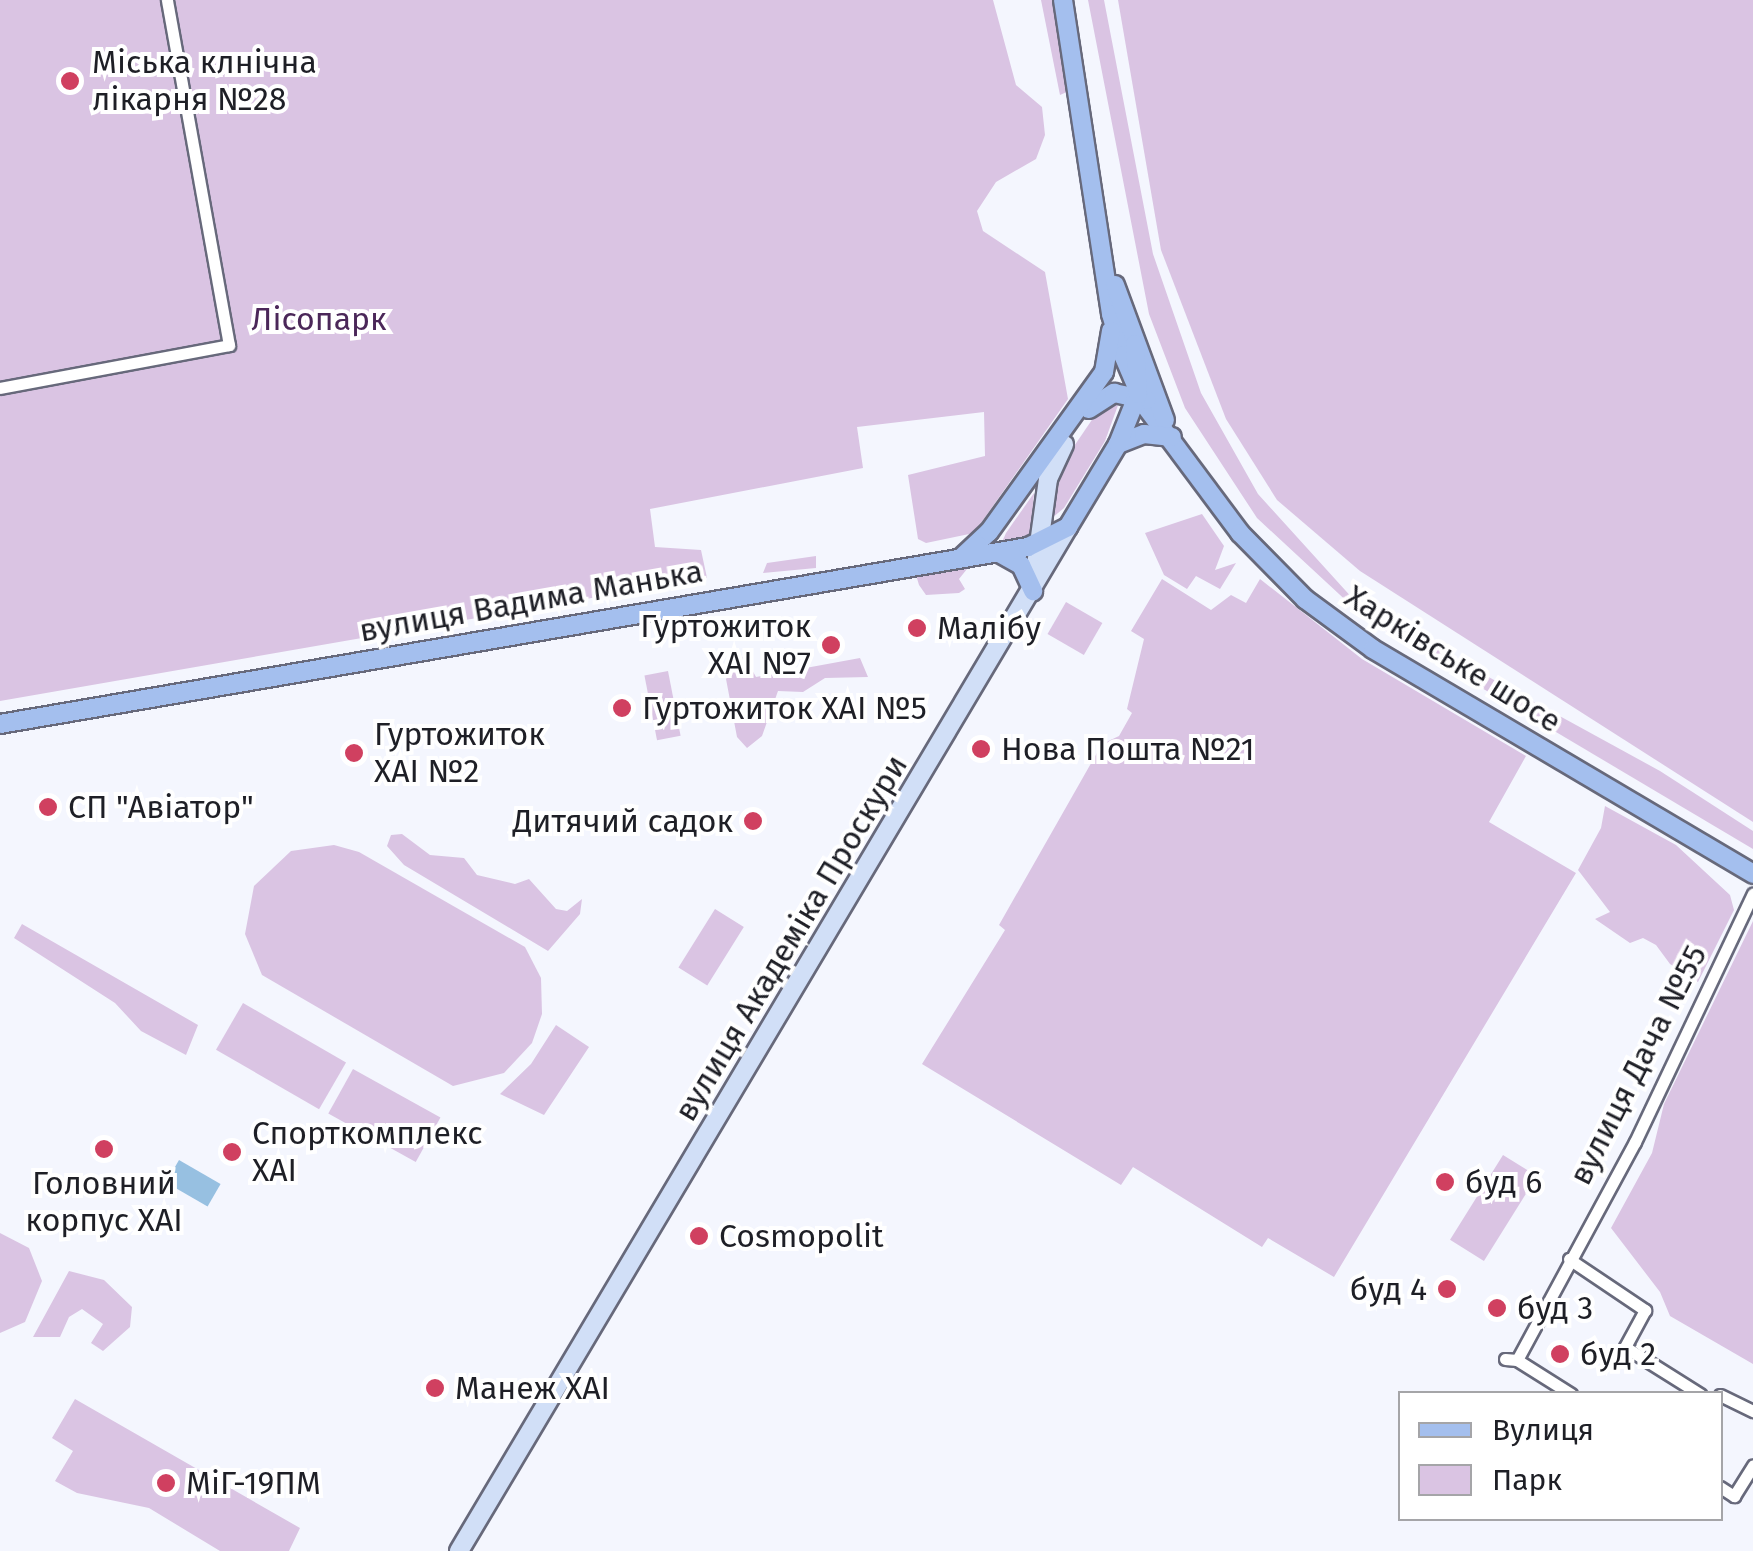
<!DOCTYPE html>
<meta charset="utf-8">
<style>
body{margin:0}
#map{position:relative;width:1753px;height:1551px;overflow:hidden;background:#f4f6fe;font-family:"Fira Sans",sans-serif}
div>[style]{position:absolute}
.green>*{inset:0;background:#dac4e3;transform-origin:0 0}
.water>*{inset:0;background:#97c0e1;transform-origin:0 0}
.roads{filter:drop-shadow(2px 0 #67697b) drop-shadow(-2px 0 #67697b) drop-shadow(0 2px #67697b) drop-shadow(0 -2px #67697b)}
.street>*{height:11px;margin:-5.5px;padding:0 5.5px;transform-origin:5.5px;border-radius:5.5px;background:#fff}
.secondary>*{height:18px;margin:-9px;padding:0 9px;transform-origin:9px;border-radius:9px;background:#d1dff7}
.primary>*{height:18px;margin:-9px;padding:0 9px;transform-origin:9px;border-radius:9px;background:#a4bfee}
.dots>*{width:28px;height:28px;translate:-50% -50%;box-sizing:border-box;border:5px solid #fff;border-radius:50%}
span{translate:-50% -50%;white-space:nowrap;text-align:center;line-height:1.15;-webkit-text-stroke:8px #fff;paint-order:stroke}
.poi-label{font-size:32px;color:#1e1f26}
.left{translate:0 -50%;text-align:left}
.right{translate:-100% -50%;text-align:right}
.park-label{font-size:32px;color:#4b2759}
.street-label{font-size:32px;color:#1e1f26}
.legend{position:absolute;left:1398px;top:1391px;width:325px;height:130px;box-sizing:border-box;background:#fff;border:2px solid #a5a5a8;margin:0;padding:12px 18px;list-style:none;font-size:30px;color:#1e1f26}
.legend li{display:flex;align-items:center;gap:20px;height:50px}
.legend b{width:50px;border:2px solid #a5a5a8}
</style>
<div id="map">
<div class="green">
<div style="clip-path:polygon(0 0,993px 0,1016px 85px,1042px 107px,1045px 135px,1036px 159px,996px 182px,977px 211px,983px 231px,1045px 272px,1068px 399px,974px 533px,926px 543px,918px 539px,908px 475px,985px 456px,984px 412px,857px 427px,863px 468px,650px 509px,655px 547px,701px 550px,707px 578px,0 701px)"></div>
<div style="clip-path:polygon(1041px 0,1052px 0,1069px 91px,1060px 95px)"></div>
<div style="clip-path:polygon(1088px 0,1104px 0,1153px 254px,1201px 393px,1258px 494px,1355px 601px,1353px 607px,1257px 518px,1185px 408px,1149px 314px)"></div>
<div style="clip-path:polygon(1118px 0,1753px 0,1753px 822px,1360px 571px,1277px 500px,1226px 419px,1161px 250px)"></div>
<div style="clip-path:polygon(1121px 397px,1105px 441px,1064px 508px,1046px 523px,1068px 455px,1100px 408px)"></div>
<div style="clip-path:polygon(1034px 493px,1031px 536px,1002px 542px,1006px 533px)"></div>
<div style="clip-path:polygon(1202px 514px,1224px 546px,1215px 570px,1236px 563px,1220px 589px,1196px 576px,1187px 589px,1164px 575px,1145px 533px)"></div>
<div style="clip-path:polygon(816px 556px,816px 568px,763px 573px,767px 563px)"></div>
<div style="clip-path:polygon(971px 564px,959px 579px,965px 589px,959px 593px,926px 595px,919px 585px,916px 575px)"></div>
<div style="clip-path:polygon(1162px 579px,1211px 610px,1231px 595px,1246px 603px,1260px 579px,1362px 659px,1526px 756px,1489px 822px,1576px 873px,1334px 1277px,1268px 1238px,1262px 1247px,1133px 1167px,1121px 1185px,922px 1064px,1005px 930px,999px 925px,1102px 744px,1119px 736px,1132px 713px,1127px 709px,1144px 639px,1131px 631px)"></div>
<div style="left:1066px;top:602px;width:42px;height:37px;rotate:30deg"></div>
<div style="clip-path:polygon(1370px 612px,1660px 771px,1753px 831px,1753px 849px,1364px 618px)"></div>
<div style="clip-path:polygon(744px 655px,756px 677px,860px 658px,868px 677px,825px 678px,803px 692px,778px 691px,762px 736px,747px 748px,737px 737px,726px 679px)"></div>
<div style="left:668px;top:671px;width:66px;height:24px;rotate:79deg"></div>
<div style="clip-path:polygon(1605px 806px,1676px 845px,1730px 895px,1734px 910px,1698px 982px,1670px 964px,1656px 945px,1643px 938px,1630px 943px,1595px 919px,1610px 912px,1578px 870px,1601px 828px)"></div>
<div style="clip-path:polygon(402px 834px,430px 855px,464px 858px,477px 875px,515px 884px,529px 879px,556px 909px,567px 911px,582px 899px,580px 914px,548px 951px,404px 865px,387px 846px,391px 835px)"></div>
<div style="clip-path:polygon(334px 845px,359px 852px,525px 947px,541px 978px,542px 1014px,532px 1043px,504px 1073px,453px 1086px,262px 975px,245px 934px,254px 886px,291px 851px)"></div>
<div style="left:715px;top:909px;width:34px;height:69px;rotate:32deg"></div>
<div style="clip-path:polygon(1753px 921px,1753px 1364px,1670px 1316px,1660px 1292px,1611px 1228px,1652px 1153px,1664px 1104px)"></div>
<div style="clip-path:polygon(22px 924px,198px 1025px,186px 1055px,141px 1031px,115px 1003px,14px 938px)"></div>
<div style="left:243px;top:1003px;width:119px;height:54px;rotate:30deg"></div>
<div style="clip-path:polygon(556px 1025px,589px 1047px,544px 1115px,500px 1094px,531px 1064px)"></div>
<div style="left:353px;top:1069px;width:100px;height:51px;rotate:29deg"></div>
<div style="left:1503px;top:1155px;width:40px;height:100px;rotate:32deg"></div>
<div style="clip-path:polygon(0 1233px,29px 1248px,42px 1281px,25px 1322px,0 1333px)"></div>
<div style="clip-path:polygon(69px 1271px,104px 1280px,132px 1307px,130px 1327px,103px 1351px,91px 1343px,103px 1324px,82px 1309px,69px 1317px,60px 1337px,33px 1337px)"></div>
<div style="clip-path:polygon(75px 1399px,300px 1528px,289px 1551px,220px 1551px,149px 1508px,77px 1493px,55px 1481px,73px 1451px,52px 1438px)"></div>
</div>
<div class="water">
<div style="left:179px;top:1160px;width:48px;height:26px;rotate:30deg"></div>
</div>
<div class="roads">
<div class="street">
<div style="left:0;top:388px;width:233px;rotate:-10.6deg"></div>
<div style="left:229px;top:345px;width:351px;rotate:-100.2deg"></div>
<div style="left:1569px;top:1259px;width:92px;rotate:33.9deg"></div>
<div style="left:1645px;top:1310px;width:42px;rotate:118.4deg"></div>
<div style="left:1625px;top:1347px;width:89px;rotate:32.1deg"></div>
<div style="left:1505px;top:1359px;width:12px;rotate:5deg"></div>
<div style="left:1517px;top:1360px;width:248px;rotate:-61.6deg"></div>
<div style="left:1635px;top:1142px;width:275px;rotate:-64.6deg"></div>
<div style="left:1517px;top:1360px;width:64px;rotate:32.2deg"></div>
<div style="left:1720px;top:1395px;width:37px;rotate:26deg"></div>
<div style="left:1720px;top:1487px;width:17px;rotate:33deg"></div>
<div style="left:1734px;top:1496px;width:36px;rotate:-58deg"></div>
</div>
<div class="secondary">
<div style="left:1034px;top:580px;width:102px;rotate:-82.1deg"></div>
<div style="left:1048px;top:479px;width:38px;rotate:-65deg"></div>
<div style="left:459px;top:1551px;width:1191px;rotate:-59.26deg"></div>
</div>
<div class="primary">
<div style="left:1063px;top:0;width:318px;rotate:81.3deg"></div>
<div style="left:1111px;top:314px;width:43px;rotate:73.7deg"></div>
<div style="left:1123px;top:355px;width:53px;rotate:66.8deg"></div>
<div style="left:1144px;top:404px;width:161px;rotate:53.3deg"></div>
<div style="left:1240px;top:533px;width:93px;rotate:45.4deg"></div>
<div style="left:1305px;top:599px;width:84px;rotate:36.3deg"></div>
<div style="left:1373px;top:649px;width:442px;rotate:30.6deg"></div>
<div style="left:1115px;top:285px;width:144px;rotate:69.7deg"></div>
<div style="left:1089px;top:409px;width:30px;rotate:-33deg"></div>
<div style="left:1114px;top:393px;width:33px;rotate:12deg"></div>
<div style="left:1118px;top:444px;width:28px;rotate:-21deg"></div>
<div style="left:1144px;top:434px;width:28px;rotate:6deg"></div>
<div style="left:999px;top:553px;width:25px;rotate:29deg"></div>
<div style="left:1021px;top:565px;width:29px;rotate:65deg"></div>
<div style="left:963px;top:556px;width:35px;rotate:-43deg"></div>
<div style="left:989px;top:532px;width:197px;rotate:-54.3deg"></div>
<div style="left:1104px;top:372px;width:42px;rotate:-80.3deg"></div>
<div style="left:0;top:724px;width:1043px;rotate:-9.77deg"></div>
<div style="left:1028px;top:547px;width:45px;rotate:-26.6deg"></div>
<div style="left:1068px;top:527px;width:97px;rotate:-58.9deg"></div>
<div style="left:1118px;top:444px;width:54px;rotate:-68.2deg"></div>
<div style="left:1138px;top:394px;width:50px;rotate:-93.4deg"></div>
</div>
</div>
<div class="dots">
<div style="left:70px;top:81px;background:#d04060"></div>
<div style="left:917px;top:628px;background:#d04060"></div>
<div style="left:831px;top:645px;background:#d04060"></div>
<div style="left:622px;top:708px;background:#d04060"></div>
<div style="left:981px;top:749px;background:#d04060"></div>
<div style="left:354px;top:753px;background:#d04060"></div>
<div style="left:48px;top:807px;background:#d04060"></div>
<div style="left:753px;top:821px;background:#d04060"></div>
<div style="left:104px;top:1149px;background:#d04060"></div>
<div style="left:232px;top:1152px;background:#d04060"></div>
<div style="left:1445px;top:1182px;background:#d04060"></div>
<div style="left:699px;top:1236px;background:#d04060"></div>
<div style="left:1447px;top:1289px;background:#d04060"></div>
<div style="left:1497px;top:1308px;background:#d04060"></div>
<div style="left:1560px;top:1354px;background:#d04060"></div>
<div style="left:435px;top:1388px;background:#d04060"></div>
<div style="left:166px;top:1483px;background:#d04060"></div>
</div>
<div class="poi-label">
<span class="left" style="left:92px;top:81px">Міська клнічна<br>лікарня №28</span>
<span class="right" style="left:811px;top:645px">Гуртожиток<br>ХАІ №7</span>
<span class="left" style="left:937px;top:628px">Малібу</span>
<span class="left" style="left:642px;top:708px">Гуртожиток ХАІ №5</span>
<span class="left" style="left:374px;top:753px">Гуртожиток<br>ХАІ №2</span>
<span class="left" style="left:1001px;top:749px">Нова Пошта №21</span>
<span class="left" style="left:68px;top:807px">СП "Авіатор"</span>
<span class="right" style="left:733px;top:821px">Дитячий садок</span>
<span class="left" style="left:252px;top:1152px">Спорткомплекс<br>ХАІ</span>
<span class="left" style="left:1465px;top:1182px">буд 6</span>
<span style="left:104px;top:1202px">Головний<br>корпус ХАІ</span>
<span class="left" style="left:719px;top:1236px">Cosmopolit</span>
<span class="right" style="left:1427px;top:1289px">буд 4</span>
<span class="left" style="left:1517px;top:1308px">буд 3</span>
<span class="left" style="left:1580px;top:1354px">буд 2</span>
<span class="left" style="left:455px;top:1388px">Манеж ХАІ</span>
<span class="left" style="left:186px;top:1483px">МіГ-19ПМ</span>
</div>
<div class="park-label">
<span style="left:319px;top:319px">Лісопарк</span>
</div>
<div class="street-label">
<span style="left:531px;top:601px;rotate:-10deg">вулиця Вадима Манька</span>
<span style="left:1453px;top:659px;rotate:32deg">Харківське шосе</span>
<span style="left:791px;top:938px;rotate:-59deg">вулиця Академіка Проскури</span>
<span style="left:1638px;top:1065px;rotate:-63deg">вулиця Дача №55</span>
</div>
<ul class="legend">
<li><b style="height:12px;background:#a4bfee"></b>Вулиця</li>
<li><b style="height:28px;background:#dac4e3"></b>Парк</li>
</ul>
</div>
